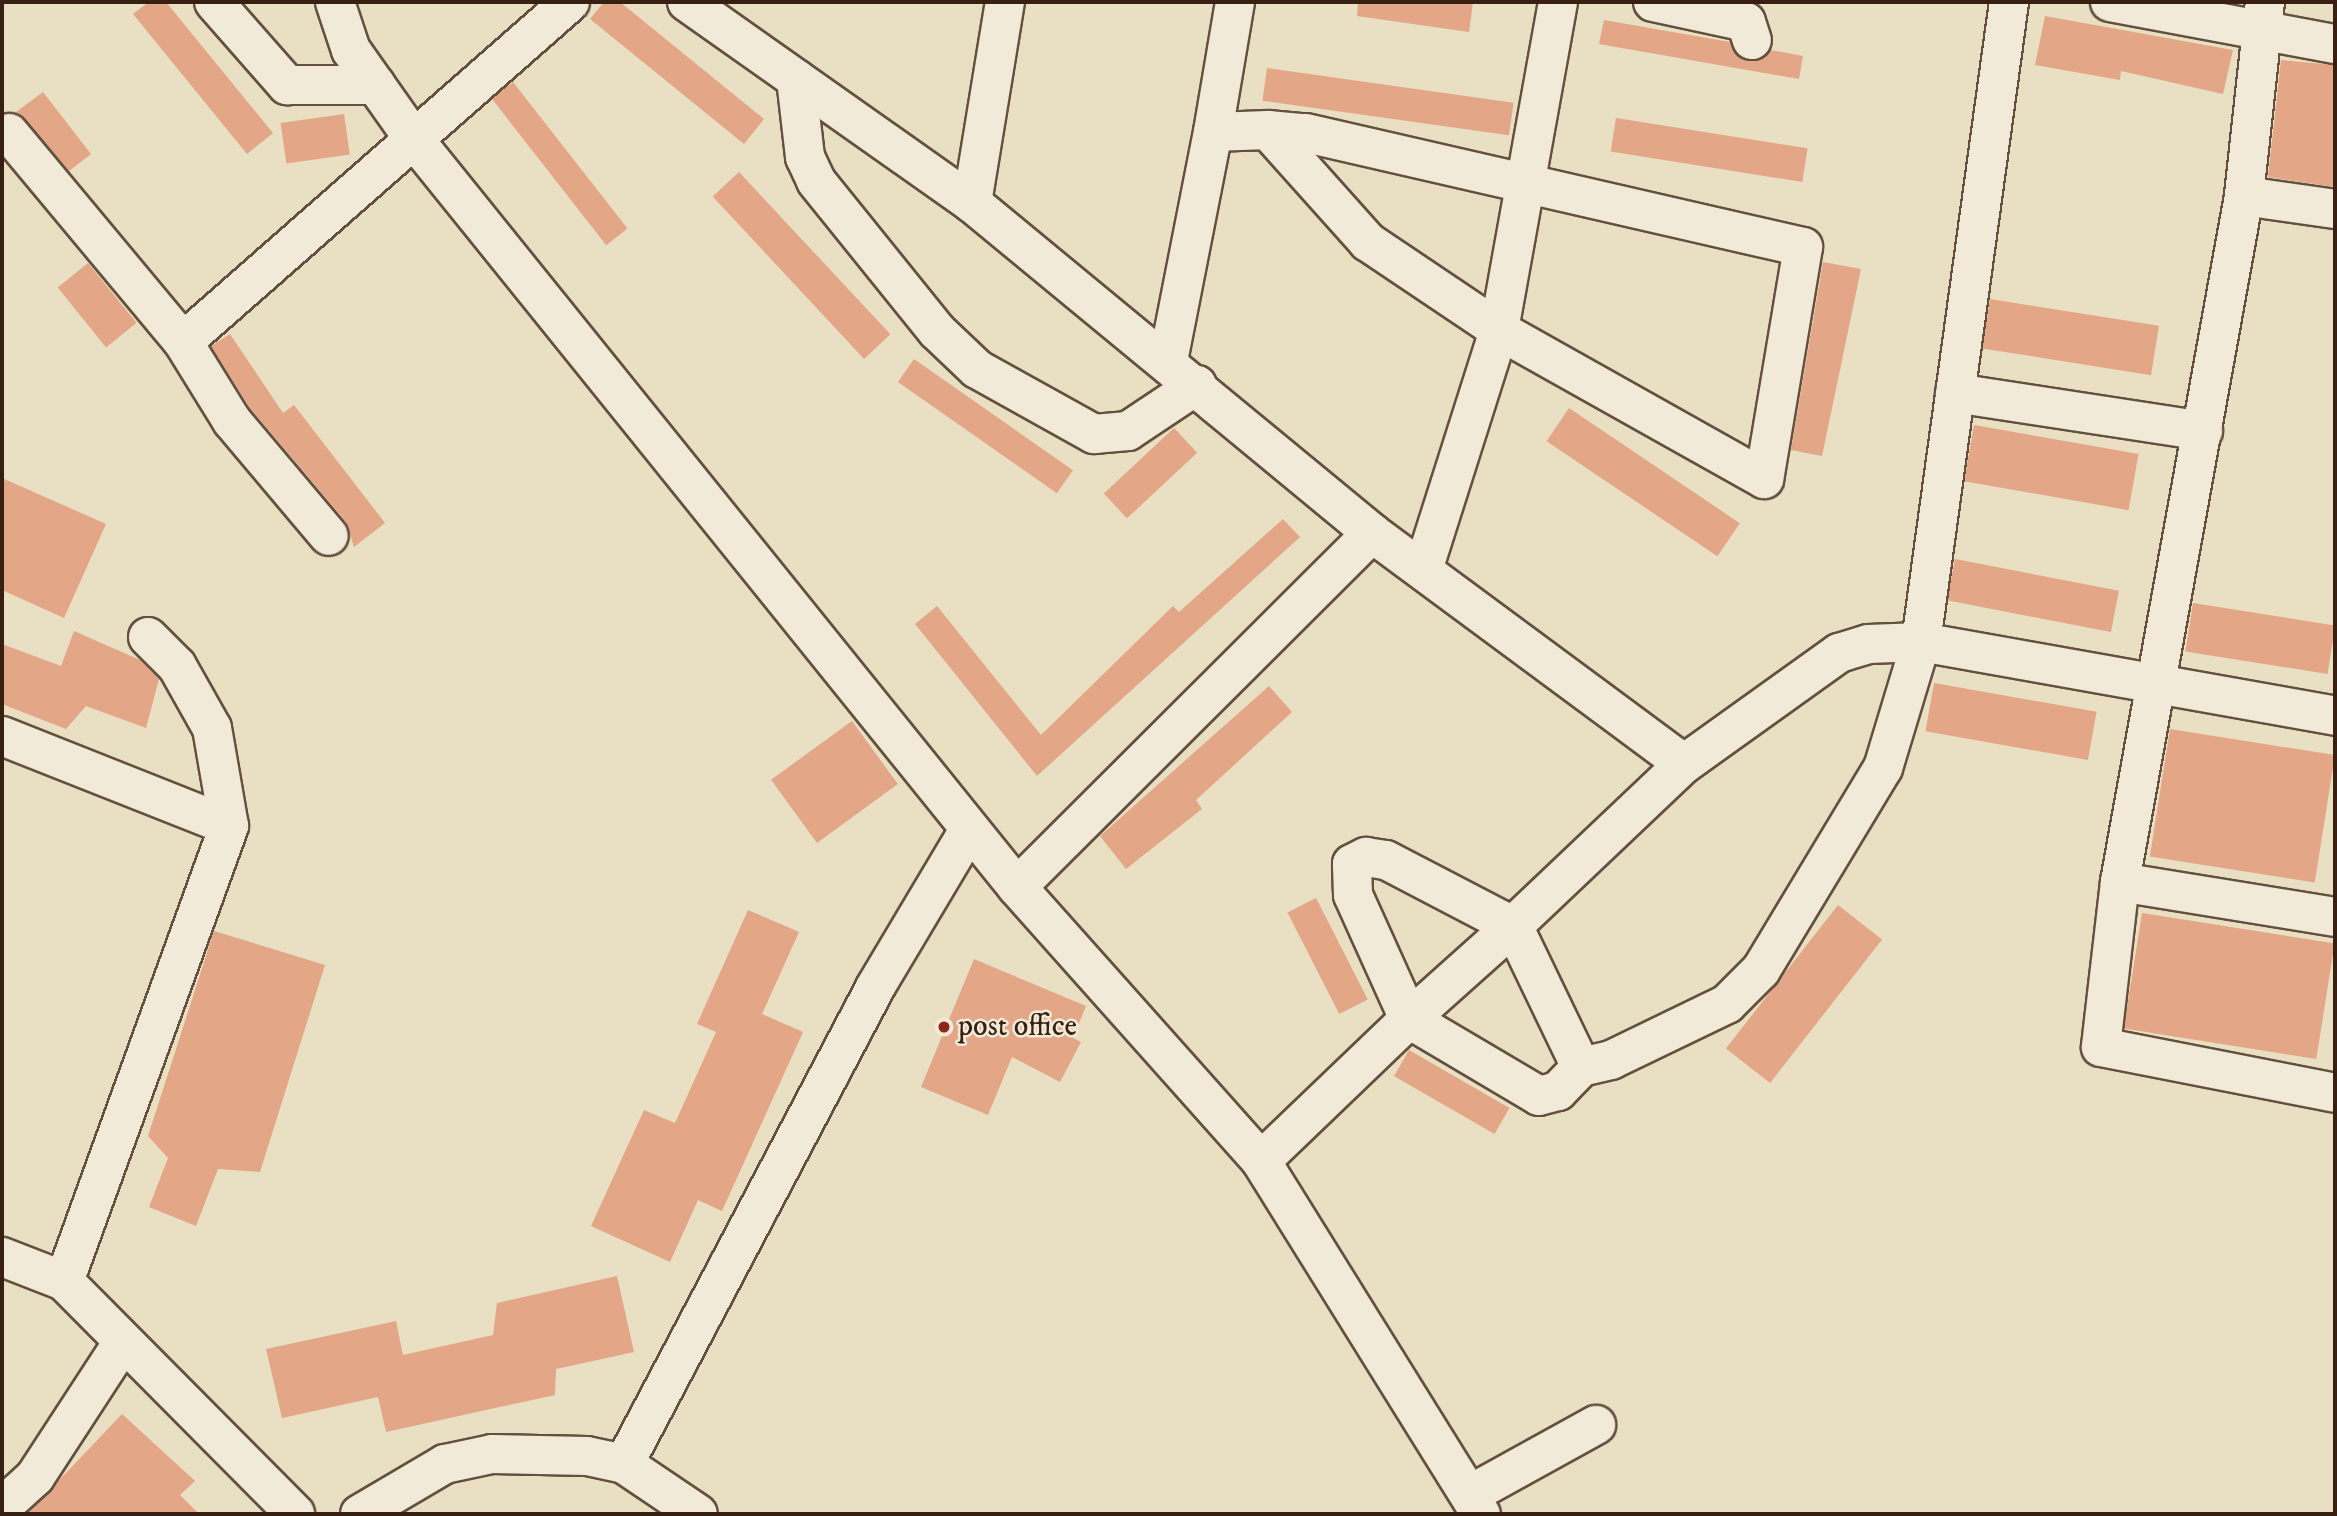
<!DOCTYPE html>
<style>
body{margin:0}
#map{position:relative;width:2337px;height:1516px;overflow:hidden;background:#e9dfc3;font-family:"IM FELL DW Pica",serif}
div>[style]{position:absolute}
.building>*{inset:0;background:#e3a687;transform-origin:0 0}
.roads{filter:drop-shadow(2px 0 #64503e) drop-shadow(-2px 0 #64503e) drop-shadow(0 2px #64503e) drop-shadow(0 -2px #64503e)}
.minor>*{height:38px;margin:-19px;padding:0 19px;transform-origin:19px;border-radius:19px;background:#f1ead8}
.dots>*{width:19px;height:19px;translate:-50% -50%;box-sizing:border-box;border:4px solid #f1ead8;border-radius:50%}
span{translate:-50% -50%;white-space:nowrap;text-align:center;line-height:1.15;-webkit-text-stroke:5px #f1ead8;paint-order:stroke}
.poi-label{font-size:30px;color:#372011}
.left{translate:0 -50%;text-align:left}
.frame{position:absolute;inset:0;border:4px solid #372011;pointer-events:none}
</style>
<div id="map">
<div class="building">
<div style="clip-path:polygon(149px 2px,166px 2px,273px 133px,247px 154px,133px 14px)"></div>
<div style="clip-path:polygon(604px 2px,620px 2px,764px 119px,744px 144px,590px 19px)"></div>
<div style="clip-path:polygon(1358px 2px,1473px 2px,1469px 32px,1357px 16px)"></div>
<div style="clip-path:polygon(2045px 16px,2233px 50px,2223px 94px,2121px 71px,2120px 80px,2035px 65px)"></div>
<div style="clip-path:polygon(1604px 20px,1730px 42px,1748px 61px,1771px 50px,1803px 56px,1799px 79px,1599px 44px)"></div>
<div style="clip-path:polygon(2281px 60px,2335px 65px,2335px 187px,2268px 177px)"></div>
<div style="left:1267px;top:68px;width:249px;height:33px;rotate:8deg"></div>
<div style="left:513px;top:82px;width:186px;height:27px;rotate:52deg"></div>
<div style="clip-path:polygon(43px 92px,91px 154px,69px 171px,16px 112px)"></div>
<div style="left:344px;top:114px;width:41px;height:64px;rotate:82deg"></div>
<div style="left:1616px;top:118px;width:194px;height:34px;rotate:9deg"></div>
<div style="left:739px;top:172px;width:222px;height:36px;rotate:47deg"></div>
<div style="clip-path:polygon(1823px 262px,1861px 269px,1822px 456px,1791px 450px)"></div>
<div style="left:88px;top:263px;width:77px;height:39px;rotate:51deg"></div>
<div style="left:1990px;top:299px;width:171px;height:50px;rotate:9deg"></div>
<div style="clip-path:polygon(230px 334px,283px 413px,294px 405px,385px 523px,354px 547px,346px 522px,250px 408px,211px 346px)"></div>
<div style="left:914px;top:359px;width:194px;height:28px;rotate:35deg"></div>
<div style="left:1569px;top:408px;width:206px;height:40px;rotate:34deg"></div>
<div style="left:1974px;top:425px;width:167px;height:57px;rotate:10deg"></div>
<div style="left:1174px;top:428px;width:34px;height:96px;rotate:47deg"></div>
<div style="clip-path:polygon(2px 478px,106px 524px,64px 618px,2px 590px)"></div>
<div style="clip-path:polygon(1283px 519px,1300px 537px,1037px 776px,915px 624px,937px 606px,1041px 735px,1173px 606px,1179px 612px)"></div>
<div style="left:1955px;top:559px;width:167px;height:42px;rotate:11deg"></div>
<div style="left:2193px;top:603px;width:144px;height:49px;rotate:9deg"></div>
<div style="clip-path:polygon(74px 631px,140px 660px,159px 679px,146px 728px,86px 706px,66px 729px,2px 704px,2px 644px,61px 666px)"></div>
<div style="left:1934px;top:683px;width:165px;height:49px;rotate:10deg"></div>
<div style="clip-path:polygon(1269px 686px,1292px 712px,1196px 800px,1202px 809px,1126px 869px,1100px 836px)"></div>
<div style="left:852px;top:721px;width:78px;height:100px;rotate:54deg"></div>
<div style="left:2170px;top:729px;width:167px;height:129px;rotate:9deg"></div>
<div style="left:1316px;top:898px;width:114px;height:32px;rotate:63deg"></div>
<div style="left:1838px;top:905px;width:56px;height:182px;rotate:38deg"></div>
<div style="clip-path:polygon(748px 910px,799px 932px,762px 1014px,803px 1032px,722px 1211px,698px 1200px,670px 1262px,591px 1226px,644px 1110px,675px 1123px,716px 1032px,697px 1024px)"></div>
<div style="left:2142px;top:913px;width:195px;height:117px;rotate:9deg"></div>
<div style="clip-path:polygon(214px 931px,325px 965px,260px 1172px,218px 1169px,196px 1226px,149px 1207px,168px 1158px,148px 1136px)"></div>
<div style="clip-path:polygon(974px 959px,1086px 1006px,1073px 1038px,1081px 1042px,1060px 1082px,1012px 1057px,988px 1115px,921px 1087px)"></div>
<div style="left:1409px;top:1050px;width:116px;height:30px;rotate:30deg"></div>
<div style="clip-path:polygon(617px 1276px,634px 1352px,556px 1369px,555px 1395px,386px 1432px,378px 1397px,282px 1418px,266px 1349px,396px 1321px,403px 1355px,493px 1335px,497px 1303px)"></div>
<div style="clip-path:polygon(122px 1414px,195px 1481px,180px 1495px,199px 1514px,27px 1514px)"></div>
</div>
<div class="roads">
<div class="minor">
<div style="left:214px;top:2px;width:111px;rotate:48.7deg"></div>
<div style="left:287px;top:85px;width:89px"></div>
<div style="left:335px;top:2px;width:51px;rotate:71.6deg"></div>
<div style="left:351px;top:50px;width:108px;rotate:54.8deg"></div>
<div style="left:413px;top:138px;width:962px;rotate:51.12deg"></div>
<div style="left:1017px;top:887px;width:367px;rotate:48.3deg"></div>
<div style="left:1261px;top:1161px;width:416px;rotate:58.1deg"></div>
<div style="left:687px;top:2px;width:349px;rotate:35.2deg"></div>
<div style="left:972px;top:203px;width:519px;rotate:39.52deg"></div>
<div style="left:1372px;top:533px;width:501px;rotate:135.08deg"></div>
<div style="left:1653px;top:2px;width:95px;rotate:12.1deg"></div>
<div style="left:1746px;top:22px;width:19px;rotate:72deg"></div>
<div style="left:2110px;top:2px;width:229px;rotate:10.6deg"></div>
<div style="left:2265px;top:2px;width:195px;rotate:96.2deg"></div>
<div style="left:2244px;top:196px;width:697px;rotate:100.25deg"></div>
<div style="left:2120px;top:882px;width:166px;rotate:96.6deg"></div>
<div style="left:2101px;top:1047px;width:238px;rotate:11.1deg"></div>
<div style="left:796px;top:79px;width:79px;rotate:83.4deg"></div>
<div style="left:805px;top:157px;width:26px;rotate:65deg"></div>
<div style="left:816px;top:181px;width:193px;rotate:51.1deg"></div>
<div style="left:937px;top:331px;width:55px;rotate:43.5deg"></div>
<div style="left:977px;top:369px;width:134px;rotate:29.1deg"></div>
<div style="left:1094px;top:434px;width:34px;rotate:-5deg"></div>
<div style="left:1128px;top:431px;width:83px;rotate:-33.7deg"></div>
<div style="left:1213px;top:132px;width:132px;rotate:-80.4deg"></div>
<div style="left:9px;top:133px;width:272px;rotate:50.2deg"></div>
<div style="left:183px;top:342px;width:93px;rotate:58.2deg"></div>
<div style="left:232px;top:421px;width:150px;rotate:49.9deg"></div>
<div style="left:2244px;top:196px;width:92px;rotate:8.1deg"></div>
<div style="left:972px;top:203px;width:204px;rotate:-80.7deg"></div>
<div style="left:183px;top:342px;width:515px;rotate:-41.3deg"></div>
<div style="left:1168px;top:361px;width:233px;rotate:-78.9deg"></div>
<div style="left:1213px;top:132px;width:55px;rotate:-2.1deg"></div>
<div style="left:1268px;top:130px;width:38px;rotate:5deg"></div>
<div style="left:1306px;top:133px;width:510px;rotate:12.92deg"></div>
<div style="left:1803px;top:247px;width:235px;rotate:99.5deg"></div>
<div style="left:1764px;top:479px;width:304px;rotate:-150.7deg"></div>
<div style="left:1499px;top:330px;width:158px;rotate:-146.1deg"></div>
<div style="left:1368px;top:242px;width:150px;rotate:-131.8deg"></div>
<div style="left:1955px;top:393px;width:251px;rotate:8.7deg"></div>
<div style="left:1372px;top:533px;width:388px;rotate:36.5deg"></div>
<div style="left:1684px;top:764px;width:191px;rotate:-35.6deg"></div>
<div style="left:1839px;top:653px;width:30px;rotate:-17deg"></div>
<div style="left:1868px;top:644px;width:53px;rotate:-2.2deg"></div>
<div style="left:1921px;top:642px;width:421px;rotate:10.1deg"></div>
<div style="left:1424px;top:567px;width:249px;rotate:-72.4deg"></div>
<div style="left:1499px;top:330px;width:333px;rotate:-79.8deg"></div>
<div style="left:148px;top:637px;width:41px;rotate:45deg"></div>
<div style="left:177px;top:666px;width:71px;rotate:60.6deg"></div>
<div style="left:212px;top:728px;width:99px;rotate:80.2deg"></div>
<div style="left:2px;top:736px;width:244px;rotate:21.6deg"></div>
<div style="left:229px;top:826px;width:484px;rotate:109.9deg"></div>
<div style="left:64px;top:1281px;width:328px;rotate:45.2deg"></div>
<div style="left:2120px;top:882px;width:218px;rotate:9.2deg"></div>
<div style="left:1581px;top:1067px;width:157px;rotate:-115.7deg"></div>
<div style="left:1513px;top:926px;width:140px;rotate:138.2deg"></div>
<div style="left:1409px;top:1019px;width:136px;rotate:-114.3deg"></div>
<div style="left:1353px;top:895px;width:31px;rotate:-92deg"></div>
<div style="left:1352px;top:864px;width:16px;rotate:-27deg"></div>
<div style="left:1366px;top:857px;width:20px;rotate:9deg"></div>
<div style="left:1386px;top:860px;width:143px;rotate:27.5deg"></div>
<div style="left:1513px;top:926px;width:236px;rotate:-43.5deg"></div>
<div style="left:1261px;top:1161px;width:205px;rotate:-43.8deg"></div>
<div style="left:1409px;top:1019px;width:151px;rotate:30.6deg"></div>
<div style="left:1539px;top:1096px;width:20px;rotate:-15deg"></div>
<div style="left:1558px;top:1091px;width:33px;rotate:-46deg"></div>
<div style="left:1581px;top:1067px;width:31px;rotate:-13deg"></div>
<div style="left:1611px;top:1060px;width:129px;rotate:-25.8deg"></div>
<div style="left:1727px;top:1004px;width:48px;rotate:-45deg"></div>
<div style="left:1761px;top:970px;width:236px;rotate:-58.9deg"></div>
<div style="left:1883px;top:768px;width:132px;rotate:-73.2deg"></div>
<div style="left:1921px;top:642px;width:646px;rotate:-82.17deg"></div>
<div style="left:2px;top:1257px;width:66px;rotate:21.2deg"></div>
<div style="left:624px;top:1464px;width:540px;rotate:-62.2deg"></div>
<div style="left:876px;top:986px;width:182px;rotate:-59.2deg"></div>
<div style="left:1471px;top:1494px;width:143px;rotate:-28.9deg"></div>
<div style="left:2px;top:1507px;width:45px;rotate:-42.3deg"></div>
<div style="left:35px;top:1477px;width:158px;rotate:-56.9deg"></div>
<div style="left:360px;top:1514px;width:99px;rotate:-30.5deg"></div>
<div style="left:445px;top:1464px;width:48px;rotate:-12deg"></div>
<div style="left:492px;top:1454px;width:95px;rotate:1.2deg"></div>
<div style="left:587px;top:1456px;width:38px;rotate:12deg"></div>
<div style="left:624px;top:1464px;width:89px;rotate:34deg"></div>
</div>
</div>
<div class="dots">
<div style="left:944px;top:1027px;background:#8f2418"></div>
</div>
<div class="poi-label">
<span class="left" style="left:958px;top:1027px">post office</span>
</div>
<div class="frame"></div>
</div>
